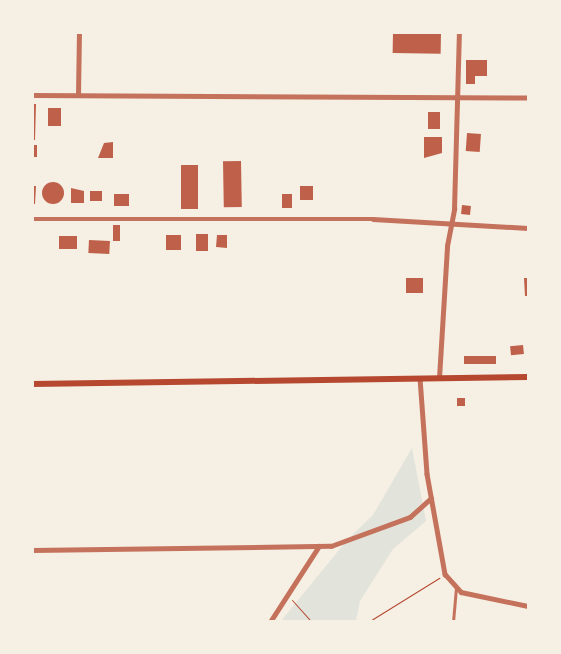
<!DOCTYPE html>
<style>
body{margin:0}
#map{position:relative;width:561px;height:654px;overflow:hidden;background:#f6efe4;font-family:Arial,sans-serif}
div>[style]{position:absolute}
.green>*{inset:0;background:#e2e4dc}
.building>*{inset:0;background:#bf614a;transform-origin:0 0}
.round{border-radius:50%}
.path>*{height:1px;margin:-0.5px;padding:0 0.5px;transform-origin:0.5px;border-radius:0.5px;background:#b5482f}
.service>*{height:2.5px;margin:-1.25px;padding:0 1.25px;transform-origin:1.25px;border-radius:1.25px;background:#c5725c}
.minor>*{height:4.5px;margin:-2.25px;padding:0 2.25px;transform-origin:2.25px;border-radius:2.25px;background:#c5725c}
.secondary>*{height:6px;margin:-3px;padding:0 3px;transform-origin:3px;border-radius:3px;background:#b5482f}
span{translate:-50% -50%;white-space:nowrap;text-align:center;line-height:1.15;-webkit-text-stroke:4px #f6efe4;paint-order:stroke}
.frame{position:absolute;inset:0;border:34px solid #f6efe4;pointer-events:none}
</style>
<div id="map">
<div class="green">
<div style="clip-path:polygon(412px 448px,426px 521px,393px 549px,360px 601px,356px 621px,280px 622px,348px 539px,373px 515px)"></div>
</div>
<div class="building">
<div style="left:393px;top:32px;width:48px;height:21px;rotate:1deg"></div>
<div style="clip-path:polygon(466px 60px,487px 60px,487px 76px,475px 76px,475px 84px,466px 84px)"></div>
<div style="clip-path:polygon(32px 104px,36px 104px,35px 140px,32px 140px)"></div>
<div style="left:48px;top:108px;width:13px;height:18px"></div>
<div style="left:428px;top:112px;width:12px;height:17px"></div>
<div style="left:467px;top:133px;width:14px;height:18px;rotate:4deg"></div>
<div style="clip-path:polygon(424px 137px,442px 137px,442px 153px,424px 158px)"></div>
<div style="clip-path:polygon(113px 142px,113px 158px,98px 158px,104px 143px)"></div>
<div style="left:32px;top:145px;width:5px;height:12px"></div>
<div style="left:241px;top:161px;width:46px;height:18px;rotate:89deg"></div>
<div style="left:181px;top:165px;width:17px;height:44px"></div>
<div class="round" style="left:42px;top:182px;width:22px;height:22px"></div>
<div style="clip-path:polygon(32px 186px,36px 186px,35px 204px,32px 204px)"></div>
<div style="left:300px;top:186px;width:13px;height:14px"></div>
<div style="clip-path:polygon(71px 188px,84px 191px,84px 203px,71px 203px)"></div>
<div style="left:90px;top:191px;width:12px;height:10px"></div>
<div style="left:114px;top:194px;width:15px;height:12px"></div>
<div style="left:282px;top:194px;width:10px;height:14px"></div>
<div style="left:462px;top:205px;width:9px;height:9px;rotate:6deg"></div>
<div style="left:113px;top:225px;width:7px;height:16px"></div>
<div style="left:196px;top:234px;width:12px;height:17px"></div>
<div style="left:181px;top:235px;width:15px;height:15px;rotate:90deg"></div>
<div style="clip-path:polygon(217px 235px,227px 235px,227px 248px,216px 247px)"></div>
<div style="left:59px;top:236px;width:18px;height:13px"></div>
<div style="left:89px;top:240px;width:21px;height:13px;rotate:3deg"></div>
<div style="left:406px;top:278px;width:17px;height:15px"></div>
<div style="clip-path:polygon(524px 278px,528px 278px,528px 296px,525px 296px)"></div>
<div style="left:523px;top:345px;width:9px;height:13px;rotate:84deg"></div>
<div style="left:496px;top:356px;width:8px;height:32px;rotate:90deg"></div>
<div style="left:457px;top:398px;width:8px;height:8px"></div>
</div>
<div class="path">
<div style="left:292px;top:600px;width:30px;rotate:48deg"></div>
<div style="left:368px;top:622px;width:84px;rotate:-31.8deg"></div>
</div>
<div class="service">
<div style="left:453px;top:622px;width:34px;rotate:-85deg"></div>
</div>
<div class="minor">
<div style="left:32px;top:95px;width:496px;rotate:0.3deg"></div>
<div style="left:78px;top:95px;width:63px;rotate:-89.1deg"></div>
<div style="left:32px;top:219px;width:341px"></div>
<div style="left:373px;top:219px;width:155px;rotate:3.3deg"></div>
<div style="left:420px;top:378px;width:96px;rotate:85.8deg"></div>
<div style="left:427px;top:474px;width:102px;rotate:79.8deg"></div>
<div style="left:445px;top:574px;width:24px;rotate:48deg"></div>
<div style="left:461px;top:592px;width:68px;rotate:11.8deg"></div>
<div style="left:439px;top:378px;width:132px;rotate:-86.5deg"></div>
<div style="left:447px;top:246px;width:38px;rotate:-79deg"></div>
<div style="left:454px;top:209px;width:177px;rotate:-88.4deg"></div>
<div style="left:32px;top:550px;width:299px;rotate:-0.8deg"></div>
<div style="left:331px;top:546px;width:84px;rotate:-20.2deg"></div>
<div style="left:410px;top:517px;width:28px;rotate:-42deg"></div>
<div style="left:270px;top:622px;width:90px;rotate:-57.2deg"></div>
</div>
<div class="secondary">
<div style="left:32px;top:384px;width:496px;rotate:-0.8deg"></div>
</div>
<div class="frame"></div>
</div>
